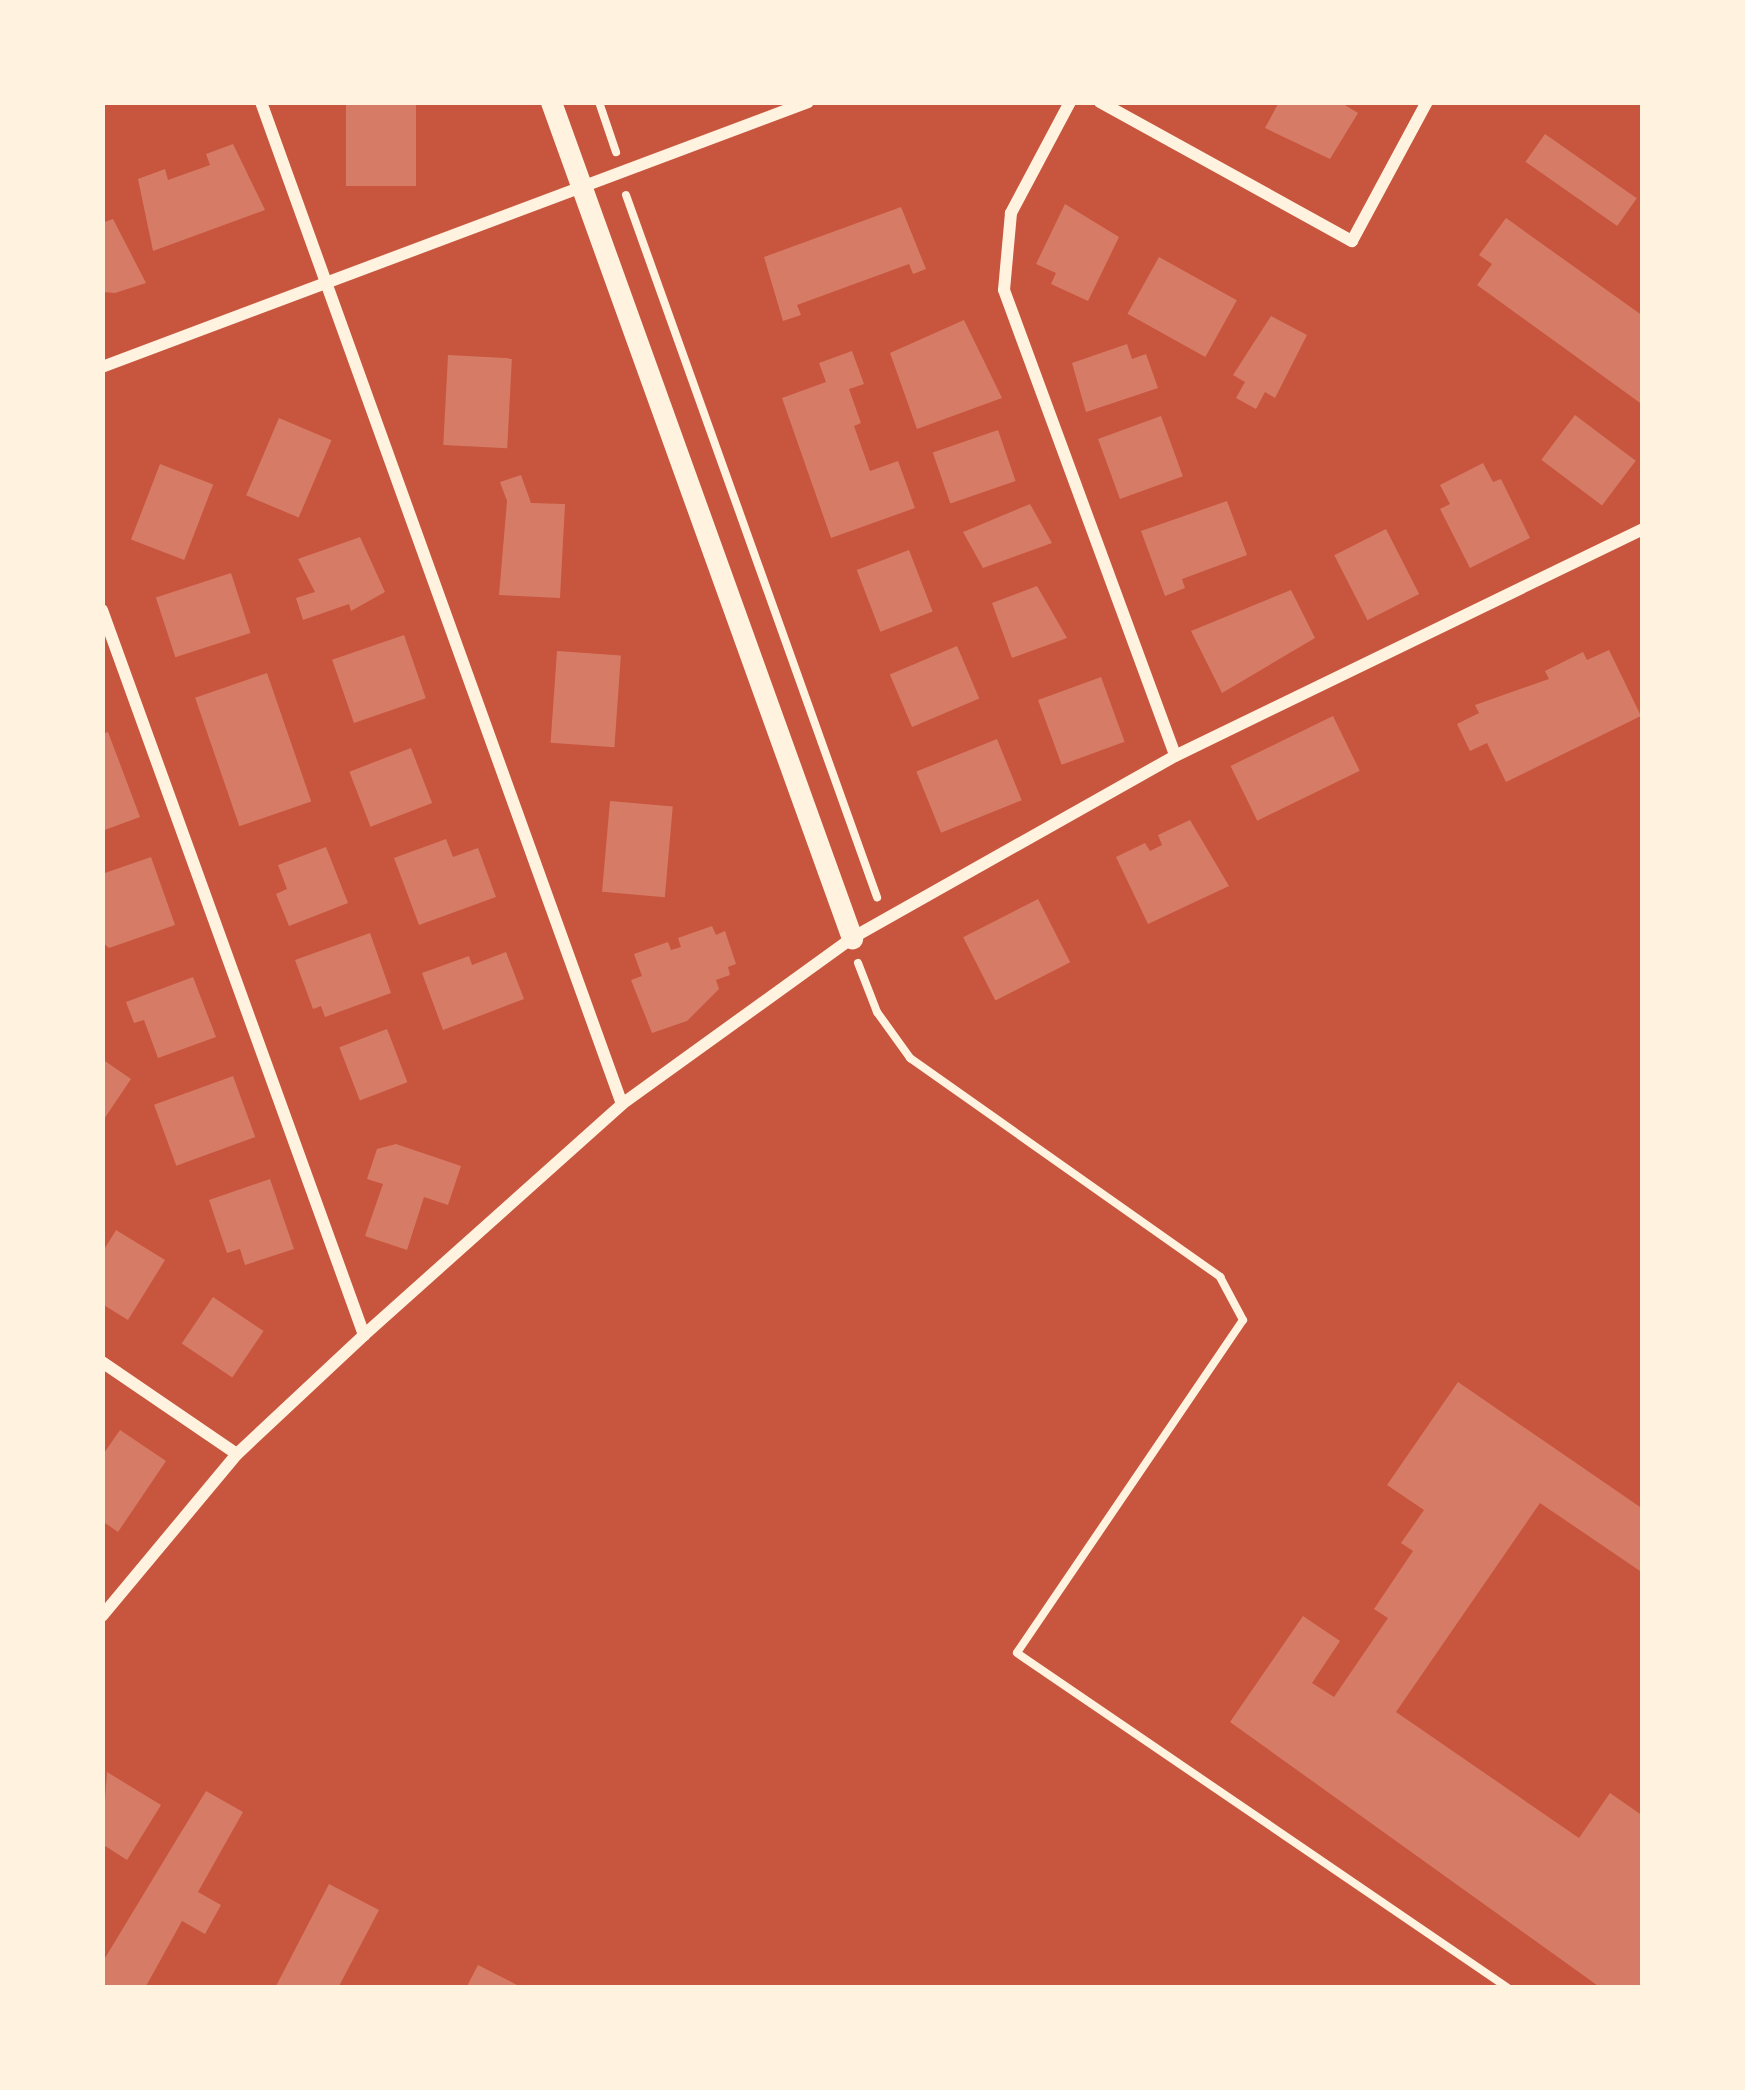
<!DOCTYPE html>
<style>
body{margin:0}
#map{position:relative;width:1745px;height:2090px;overflow:hidden;background:#c8553d;font-family:Quicksand,sans-serif}
div>[style]{position:absolute}
.building>*{inset:0;background:#d67c66;transform-origin:0 0}
.path>*{height:8px;margin:-4px;padding:0 4px;transform-origin:4px;border-radius:4px;background:#fff3e0}
.minor>*{height:12px;margin:-6px;padding:0 6px;transform-origin:6px;border-radius:6px;background:#fff3e0}
.tertiary>*{height:21px;margin:-10.5px;padding:0 10.5px;transform-origin:10.5px;border-radius:10.5px;background:#fff3e0}
span{translate:-50% -50%;white-space:nowrap;text-align:center;line-height:1.15;-webkit-text-stroke:9px #fff3e0;paint-order:stroke}
.frame{position:absolute;inset:0;border:105px solid #fff3e0;pointer-events:none}
</style>
<div id="map">
<div class="building">
<div style="left:346px;top:102px;width:70px;height:84px"></div>
<div style="clip-path:polygon(1279px 102px,1340px 102px,1358px 113px,1330px 159px,1265px 128px)"></div>
<div style="left:1545px;top:134px;width:112px;height:34px;rotate:35deg"></div>
<div style="clip-path:polygon(233px 144px,265px 210px,153px 251px,138px 179px,165px 169px,168px 180px,210px 165px,206px 154px)"></div>
<div style="clip-path:polygon(1065px 204px,1119px 237px,1088px 301px,1051px 284px,1056px 273px,1036px 264px)"></div>
<div style="clip-path:polygon(901px 207px,926px 269px,913px 274px,909px 264px,797px 305px,801px 315px,783px 321px,764px 257px)"></div>
<div style="clip-path:polygon(1506px 218px,1643px 316px,1643px 405px,1477px 285px,1492px 264px,1479px 255px)"></div>
<div style="clip-path:polygon(113px 219px,146px 283px,115px 293px,102px 292px,102px 223px)"></div>
<div style="left:1159px;top:257px;width:89px;height:65px;rotate:29deg"></div>
<div style="clip-path:polygon(1271px 316px,1307px 335px,1275px 398px,1265px 392px,1256px 409px,1236px 398px,1245px 382px,1233px 375px)"></div>
<div style="clip-path:polygon(964px 320px,1002px 398px,917px 429px,890px 353px)"></div>
<div style="clip-path:polygon(1127px 344px,1132px 359px,1146px 354px,1158px 388px,1086px 412px,1072px 363px)"></div>
<div style="clip-path:polygon(852px 351px,864px 384px,849px 389px,861px 423px,854px 426px,870px 471px,898px 461px,915px 508px,831px 538px,782px 398px,826px 382px,819px 363px)"></div>
<div style="left:448px;top:355px;width:64px;height:90px;rotate:3deg"></div>
<div style="left:1575px;top:415px;width:76px;height:56px;rotate:37deg"></div>
<div style="left:1161px;top:416px;width:64px;height:67px;rotate:70deg"></div>
<div style="left:279px;top:418px;width:57px;height:84px;rotate:23deg"></div>
<div style="left:998px;top:430px;width:54px;height:69px;rotate:71deg"></div>
<div style="clip-path:polygon(1483px 463px,1493px 482px,1501px 479px,1530px 538px,1470px 568px,1440px 509px,1450px 504px,1440px 485px)"></div>
<div style="left:160px;top:464px;width:57px;height:81px;rotate:21deg"></div>
<div style="clip-path:polygon(521px 475px,531px 503px,565px 504px,560px 598px,499px 595px,507px 501px,500px 482px)"></div>
<div style="clip-path:polygon(1227px 501px,1247px 555px,1182px 579px,1185px 588px,1165px 596px,1141px 531px)"></div>
<div style="clip-path:polygon(1030px 504px,1052px 543px,983px 568px,963px 532px)"></div>
<div style="left:1386px;top:529px;width:73px;height:58px;rotate:63deg"></div>
<div style="clip-path:polygon(360px 537px,385px 592px,351px 611px,349px 604px,303px 620px,296px 598px,315px 592px,298px 559px)"></div>
<div style="left:909px;top:550px;width:66px;height:56px;rotate:69deg"></div>
<div style="left:231px;top:573px;width:63px;height:79px;rotate:72deg"></div>
<div style="clip-path:polygon(1037px 586px,1067px 638px,1012px 658px,992px 603px)"></div>
<div style="clip-path:polygon(1291px 590px,1315px 638px,1222px 693px,1191px 631px)"></div>
<div style="left:404px;top:635px;width:67px;height:76px;rotate:71deg"></div>
<div style="left:957px;top:646px;width:57px;height:73px;rotate:67deg"></div>
<div style="clip-path:polygon(1609px 650px,1641px 716px,1506px 782px,1487px 743px,1470px 751px,1457px 724px,1479px 713px,1475px 705px,1549px 679px,1545px 671px,1583px 652px,1587px 660px)"></div>
<div style="left:557px;top:651px;width:64px;height:92px;rotate:4deg"></div>
<div style="left:267px;top:673px;width:136px;height:76px;rotate:71deg"></div>
<div style="left:1101px;top:677px;width:69px;height:67px;rotate:70deg"></div>
<div style="left:1333px;top:716px;width:61px;height:114px;rotate:64deg"></div>
<div style="clip-path:polygon(108px 732px,140px 817px,102px 831px,102px 734px)"></div>
<div style="left:997px;top:739px;width:66px;height:87px;rotate:68deg"></div>
<div style="left:411px;top:748px;width:59px;height:66px;rotate:69deg"></div>
<div style="left:610px;top:801px;width:63px;height:91px;rotate:5deg"></div>
<div style="clip-path:polygon(1190px 820px,1229px 886px,1148px 924px,1116px 857px,1145px 843px,1150px 851px,1162px 845px,1158px 835px)"></div>
<div style="clip-path:polygon(446px 839px,453px 857px,478px 848px,496px 897px,419px 925px,394px 858px)"></div>
<div style="clip-path:polygon(326px 847px,348px 903px,289px 926px,276px 894px,287px 889px,278px 865px)"></div>
<div style="clip-path:polygon(151px 857px,175px 925px,109px 948px,102px 942px,102px 874px)"></div>
<div style="left:1038px;top:899px;width:71px;height:84px;rotate:63deg"></div>
<div style="clip-path:polygon(712px 926px,716px 935px,725px 931px,736px 964px,728px 967px,730px 975px,716px 980px,719px 989px,687px 1021px,652px 1033px,631px 980px,642px 976px,634px 954px,668px 942px,671px 950px,681px 947px,678px 938px)"></div>
<div style="clip-path:polygon(370px 933px,391px 993px,325px 1017px,321px 1006px,313px 1009px,295px 960px)"></div>
<div style="clip-path:polygon(506px 952px,524px 999px,443px 1030px,422px 973px,469px 956px,472px 965px)"></div>
<div style="clip-path:polygon(193px 977px,216px 1037px,158px 1058px,144px 1020px,134px 1023px,126px 1002px)"></div>
<div style="left:387px;top:1029px;width:57px;height:51px;rotate:69deg"></div>
<div style="clip-path:polygon(102px 1059px,131px 1079px,102px 1122px)"></div>
<div style="left:233px;top:1076px;width:65px;height:84px;rotate:70deg"></div>
<div style="clip-path:polygon(396px 1144px,461px 1166px,448px 1205px,424px 1197px,407px 1250px,365px 1236px,383px 1184px,367px 1179px,377px 1149px)"></div>
<div style="clip-path:polygon(270px 1179px,294px 1249px,245px 1265px,240px 1249px,227px 1253px,209px 1200px)"></div>
<div style="clip-path:polygon(116px 1230px,165px 1260px,128px 1320px,102px 1304px,102px 1253px)"></div>
<div style="left:213px;top:1297px;width:61px;height:56px;rotate:34deg"></div>
<div style="clip-path:polygon(1458px 1382px,1643px 1509px,1643px 1573px,1540px 1503px,1396px 1712px,1579px 1838px,1610px 1793px,1643px 1816px,1643px 1988px,1601px 1988px,1230px 1722px,1303px 1616px,1340px 1641px,1312px 1683px,1334px 1697px,1388px 1618px,1374px 1609px,1413px 1551px,1401px 1543px,1424px 1510px,1387px 1485px)"></div>
<div style="clip-path:polygon(120px 1430px,166px 1461px,118px 1532px,102px 1521px,102px 1456px)"></div>
<div style="clip-path:polygon(107px 1772px,161px 1805px,127px 1860px,102px 1844px)"></div>
<div style="clip-path:polygon(206px 1791px,243px 1812px,198px 1892px,221px 1905px,205px 1934px,182px 1921px,145px 1988px,102px 1988px,102px 1963px)"></div>
<div style="clip-path:polygon(329px 1884px,379px 1910px,338px 1988px,275px 1988px)"></div>
<div style="clip-path:polygon(478px 1965px,523px 1988px,466px 1988px)"></div>
</div>
<div class="path">
<div style="left:599px;top:102px;width:53px;rotate:71.2deg"></div>
<div style="left:626px;top:195px;width:746px;rotate:70.33deg"></div>
<div style="left:858px;top:963px;width:53px;rotate:68.8deg"></div>
<div style="left:877px;top:1012px;width:57px;rotate:54.3deg"></div>
<div style="left:910px;top:1058px;width:380px;rotate:35.2deg"></div>
<div style="left:1220px;top:1277px;width:49px;rotate:61.9deg"></div>
<div style="left:1243px;top:1320px;width:402px;rotate:124.2deg"></div>
<div style="left:1017px;top:1653px;width:594px;rotate:34.3deg"></div>
</div>
<div class="minor">
<div style="left:261px;top:102px;width:1065px;rotate:70.19deg"></div>
<div style="left:1070px;top:102px;width:126px;rotate:118deg"></div>
<div style="left:1011px;top:213px;width:77px;rotate:95.2deg"></div>
<div style="left:1004px;top:290px;width:496px;rotate:69.8deg"></div>
<div style="left:1100px;top:102px;width:288px;rotate:28.9deg"></div>
<div style="left:1352px;top:241px;width:158px;rotate:-61.7deg"></div>
<div style="left:102px;top:367px;width:754px;rotate:-20.57deg"></div>
<div style="left:102px;top:610px;width:771px;rotate:70.13deg"></div>
<div style="left:102px;top:1362px;width:163px;rotate:34.3deg"></div>
<div style="left:102px;top:1616px;width:211px;rotate:-50.2deg"></div>
<div style="left:237px;top:1454px;width:174px;rotate:-43.1deg"></div>
<div style="left:364px;top:1335px;width:346px;rotate:-41.8deg"></div>
<div style="left:622px;top:1104px;width:284px;rotate:-35.8deg"></div>
<div style="left:852px;top:938px;width:371px;rotate:-29.4deg"></div>
<div style="left:1175px;top:756px;width:520px;rotate:-25.88deg"></div>
</div>
<div class="tertiary">
<div style="left:551px;top:102px;width:889px;rotate:70.2deg"></div>
</div>
<div class="frame"></div>
</div>
